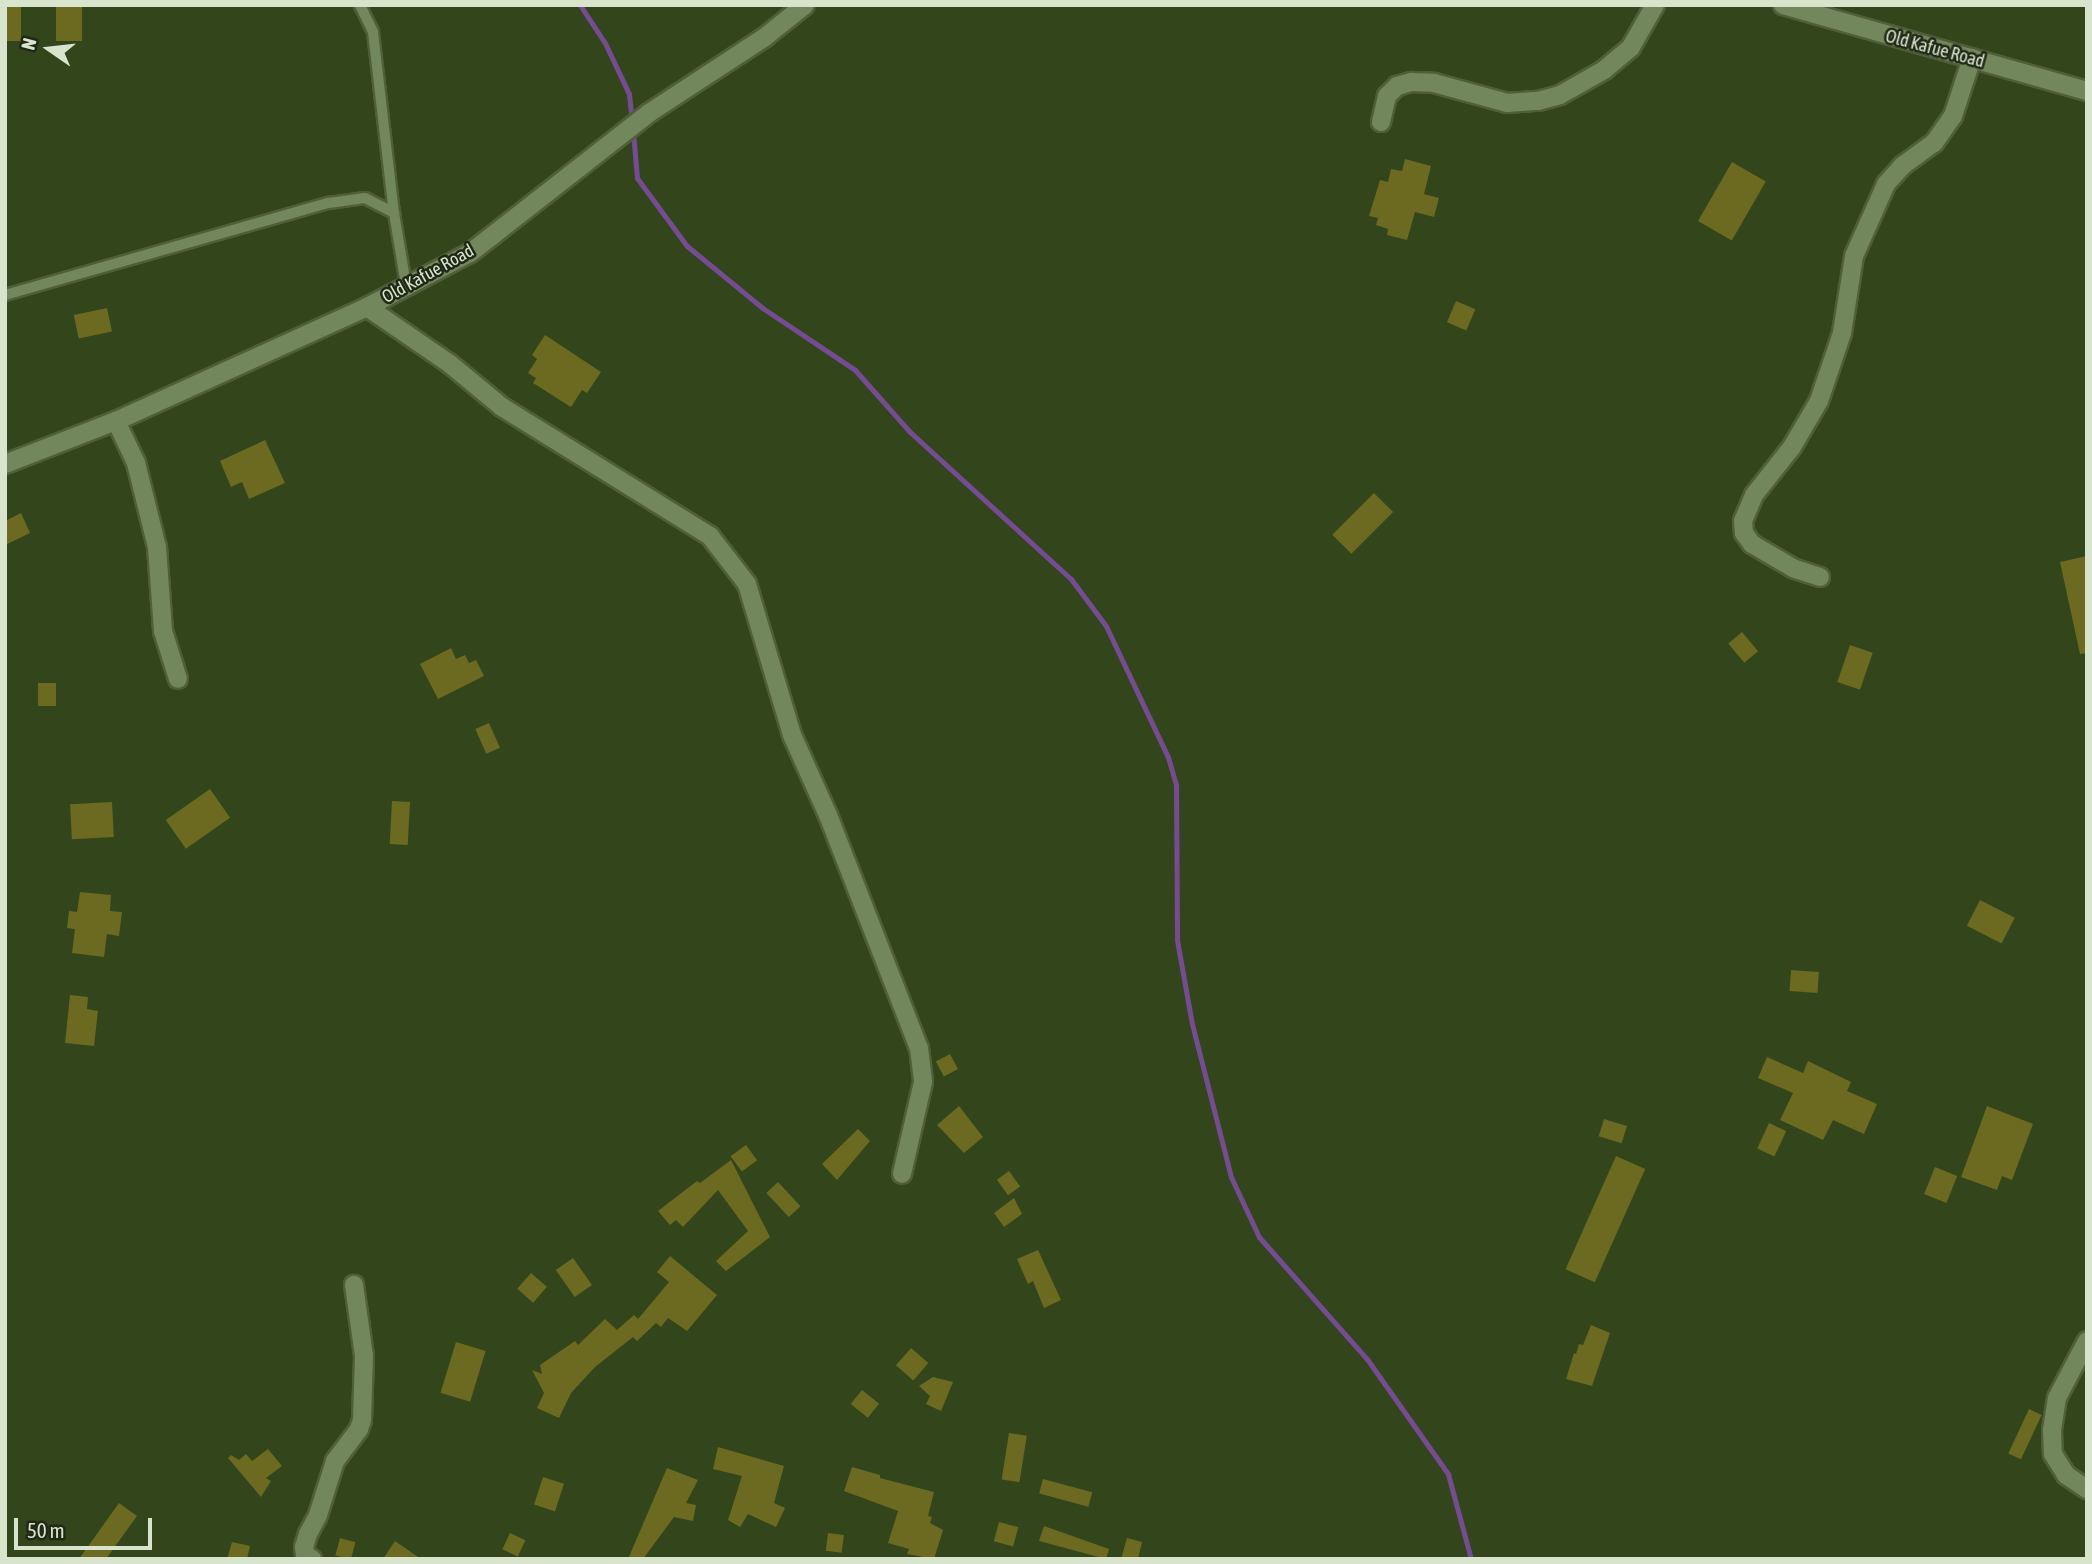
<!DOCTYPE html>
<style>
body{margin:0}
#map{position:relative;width:2092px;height:1564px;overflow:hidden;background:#33451b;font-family:"Asap Condensed",sans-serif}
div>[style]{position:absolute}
.stream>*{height:5px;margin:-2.5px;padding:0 2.5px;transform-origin:2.5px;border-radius:2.5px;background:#754c94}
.building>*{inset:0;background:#6b6a20;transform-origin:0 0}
.roads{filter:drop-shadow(2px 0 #505f3a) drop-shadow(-2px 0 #505f3a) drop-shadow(0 2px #505f3a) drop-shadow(0 -2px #505f3a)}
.lane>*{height:10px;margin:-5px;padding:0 5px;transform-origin:5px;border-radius:5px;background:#72875b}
.street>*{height:18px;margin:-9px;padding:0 9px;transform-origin:9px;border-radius:9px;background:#72875b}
.secondary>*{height:18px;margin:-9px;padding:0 9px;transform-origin:9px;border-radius:9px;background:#72875b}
span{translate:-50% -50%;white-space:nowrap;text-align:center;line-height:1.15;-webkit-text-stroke:5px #202816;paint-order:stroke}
.street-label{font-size:18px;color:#d8e4cc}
.frame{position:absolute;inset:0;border:7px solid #d8e4cc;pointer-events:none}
.north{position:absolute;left:14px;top:14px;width:70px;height:70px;-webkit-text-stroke:5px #202816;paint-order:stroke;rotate:284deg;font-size:19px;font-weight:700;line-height:28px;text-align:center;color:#d8e4cc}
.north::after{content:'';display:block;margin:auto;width:24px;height:32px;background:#d8e4cc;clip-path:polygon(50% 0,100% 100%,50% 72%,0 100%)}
.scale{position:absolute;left:14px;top:1518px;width:138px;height:32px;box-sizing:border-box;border:4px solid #d8e4cc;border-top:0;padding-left:9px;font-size:21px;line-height:24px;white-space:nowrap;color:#d8e4cc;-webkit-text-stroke:5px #202816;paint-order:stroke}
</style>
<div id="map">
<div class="stream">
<div style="left:580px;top:5px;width:45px;rotate:56.7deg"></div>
<div style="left:605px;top:43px;width:56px;rotate:64.8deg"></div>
<div style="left:629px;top:94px;width:28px;rotate:84deg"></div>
<div style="left:633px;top:132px;width:46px;rotate:85deg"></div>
<div style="left:637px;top:178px;width:84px;rotate:53.7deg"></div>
<div style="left:687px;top:246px;width:99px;rotate:39.3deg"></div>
<div style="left:764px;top:309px;width:110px;rotate:33.8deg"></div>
<div style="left:855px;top:370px;width:83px;rotate:48.4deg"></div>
<div style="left:910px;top:432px;width:218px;rotate:42.4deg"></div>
<div style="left:1071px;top:579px;width:59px;rotate:53.3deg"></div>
<div style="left:1106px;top:626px;width:145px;rotate:64.7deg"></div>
<div style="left:1168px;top:757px;width:29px;rotate:74deg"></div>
<div style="left:1176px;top:785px;width:155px;rotate:89.6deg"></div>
<div style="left:1177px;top:940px;width:85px;rotate:79.9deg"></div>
<div style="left:1192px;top:1024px;width:158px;rotate:75.7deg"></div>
<div style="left:1231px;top:1177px;width:66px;rotate:65deg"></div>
<div style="left:1259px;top:1237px;width:163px;rotate:48.5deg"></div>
<div style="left:1367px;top:1359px;width:141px;rotate:54.8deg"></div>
<div style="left:1448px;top:1474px;width:88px;rotate:74.9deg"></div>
</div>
<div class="building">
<div style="left:5px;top:5px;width:16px;height:36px"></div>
<div style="left:56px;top:5px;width:26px;height:36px"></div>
<div style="clip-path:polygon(1405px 159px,1431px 166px,1424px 194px,1439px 198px,1434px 217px,1415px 212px,1407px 240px,1387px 235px,1388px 229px,1376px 225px,1378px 218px,1369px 216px,1380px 180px,1388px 182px,1391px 169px,1402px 171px)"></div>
<div style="left:1732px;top:162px;width:39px;height:68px;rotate:30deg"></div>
<div style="left:1456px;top:301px;width:21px;height:23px;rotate:23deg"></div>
<div style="left:107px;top:308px;width:24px;height:34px;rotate:78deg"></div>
<div style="clip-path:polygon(545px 335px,601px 372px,587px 393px,582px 390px,571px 407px,533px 383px,536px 378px,528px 373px,537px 359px,532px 355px)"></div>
<div style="clip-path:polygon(265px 440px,285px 483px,249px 499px,242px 482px,231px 487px,220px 461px)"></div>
<div style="left:1374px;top:493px;width:27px;height:59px;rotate:45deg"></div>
<div style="clip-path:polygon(21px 513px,30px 533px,5px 545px,5px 521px)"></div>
<div style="clip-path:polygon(2087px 556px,2087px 653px,2080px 654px,2060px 562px)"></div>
<div style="left:1742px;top:632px;width:25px;height:18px;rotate:50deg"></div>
<div style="left:1850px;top:645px;width:24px;height:39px;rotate:19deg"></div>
<div style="clip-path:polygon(451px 648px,456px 659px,465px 655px,469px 663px,476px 660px,484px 676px,438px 699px,420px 664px)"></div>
<div style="left:38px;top:683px;width:18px;height:23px"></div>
<div style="left:489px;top:723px;width:27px;height:15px;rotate:66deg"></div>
<div style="left:210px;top:789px;width:35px;height:54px;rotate:55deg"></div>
<div style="left:392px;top:801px;width:18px;height:43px;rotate:3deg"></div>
<div style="left:112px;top:802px;width:35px;height:42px;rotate:87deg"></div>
<div style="clip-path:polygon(80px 892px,111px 895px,110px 911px,122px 912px,119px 936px,107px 934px,104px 957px,72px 953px,75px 929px,67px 928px,69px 911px,77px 912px)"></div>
<div style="left:1980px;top:900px;width:39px;height:29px;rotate:27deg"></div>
<div style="left:1791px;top:970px;width:28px;height:21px;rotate:4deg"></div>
<div style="clip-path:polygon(70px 995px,88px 997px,87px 1009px,98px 1011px,94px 1046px,65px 1043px)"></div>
<div style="left:950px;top:1054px;width:17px;height:16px;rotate:62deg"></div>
<div style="clip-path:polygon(1767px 1057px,1803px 1073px,1808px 1061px,1851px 1082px,1847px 1091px,1877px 1104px,1864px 1134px,1833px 1120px,1823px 1140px,1780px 1120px,1793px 1093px,1758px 1078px)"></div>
<div style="clip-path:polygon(959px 1106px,983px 1137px,964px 1153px,937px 1125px)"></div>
<div style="clip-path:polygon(1987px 1106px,2033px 1124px,2012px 1180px,2002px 1176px,1997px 1190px,1961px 1177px)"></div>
<div style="left:1604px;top:1119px;width:24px;height:18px;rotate:17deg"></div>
<div style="left:1769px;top:1123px;width:19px;height:28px;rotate:25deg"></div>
<div style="clip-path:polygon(858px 1129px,870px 1141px,837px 1180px,822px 1164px)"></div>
<div style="left:746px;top:1145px;width:19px;height:19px;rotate:54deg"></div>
<div style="left:1616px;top:1156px;width:32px;height:124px;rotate:24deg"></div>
<div style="clip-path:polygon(731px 1160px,770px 1237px,726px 1271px,716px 1261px,748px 1231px,718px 1190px,683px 1227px,676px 1220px,670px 1225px,658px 1211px,697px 1181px,700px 1183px)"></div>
<div style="left:1935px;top:1167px;width:24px;height:29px;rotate:22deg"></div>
<div style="left:1009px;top:1171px;width:19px;height:15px;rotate:54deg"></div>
<div style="left:778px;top:1182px;width:33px;height:16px;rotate:47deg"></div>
<div style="clip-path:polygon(1014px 1198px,1022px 1214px,1004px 1227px,994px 1213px)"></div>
<div style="clip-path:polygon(1038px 1250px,1061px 1300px,1044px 1308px,1033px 1281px,1028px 1284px,1017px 1259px)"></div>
<div style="clip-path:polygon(670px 1256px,717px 1295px,687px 1331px,668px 1318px,661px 1327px,656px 1323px,637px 1341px,633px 1337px,595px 1367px,571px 1393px,559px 1418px,537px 1408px,544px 1393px,532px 1370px,542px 1374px,540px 1365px,575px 1341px,578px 1345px,605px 1319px,617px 1330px,634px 1315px,638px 1319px,669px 1282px,657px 1272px)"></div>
<div style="left:573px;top:1258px;width:33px;height:21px;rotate:55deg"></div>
<div style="left:531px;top:1273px;width:21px;height:21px;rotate:41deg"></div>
<div style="clip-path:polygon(1591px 1325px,1610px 1333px,1592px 1386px,1566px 1379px,1574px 1353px,1576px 1354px,1579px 1344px,1583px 1345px)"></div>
<div style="left:456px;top:1342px;width:31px;height:53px;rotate:17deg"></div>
<div style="left:911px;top:1348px;width:23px;height:23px;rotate:41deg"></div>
<div style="clip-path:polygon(933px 1377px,953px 1382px,941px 1411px,926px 1404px,930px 1396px,919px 1386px)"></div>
<div style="left:862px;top:1390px;width:22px;height:18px;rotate:39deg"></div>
<div style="left:2029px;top:1409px;width:14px;height:49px;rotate:25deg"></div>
<div style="left:1009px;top:1433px;width:18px;height:47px;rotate:9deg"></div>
<div style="clip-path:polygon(718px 1447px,784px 1466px,774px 1503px,785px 1508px,776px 1527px,748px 1514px,740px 1527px,728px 1520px,742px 1476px,713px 1469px)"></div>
<div style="clip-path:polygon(268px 1449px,282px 1466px,266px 1478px,271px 1481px,261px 1497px,228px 1458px,231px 1455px,239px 1460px,246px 1454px,252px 1461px)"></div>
<div style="clip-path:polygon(852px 1467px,880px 1475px,880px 1478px,934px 1492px,928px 1516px,932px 1517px,930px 1523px,943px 1530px,934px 1559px,907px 1554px,909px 1549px,888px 1543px,898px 1511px,844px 1491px)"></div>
<div style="clip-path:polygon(667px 1468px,698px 1480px,686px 1503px,696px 1505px,693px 1521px,674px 1517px,643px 1559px,628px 1559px)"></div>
<div style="left:543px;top:1477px;width:22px;height:29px;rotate:18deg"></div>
<div style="left:1043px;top:1479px;width:51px;height:15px;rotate:15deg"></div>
<div style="clip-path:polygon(119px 1503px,137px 1516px,106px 1559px,79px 1559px)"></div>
<div style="left:999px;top:1522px;width:20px;height:20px;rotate:15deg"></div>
<div style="clip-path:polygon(1044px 1526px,1109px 1549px,1106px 1559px,1039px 1541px)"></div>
<div style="left:510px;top:1533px;width:17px;height:18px;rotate:25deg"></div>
<div style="left:828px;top:1533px;width:16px;height:18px;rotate:7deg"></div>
<div style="left:340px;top:1538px;width:16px;height:18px;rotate:15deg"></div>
<div style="clip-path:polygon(1127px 1538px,1142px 1542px,1138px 1559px,1121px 1559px)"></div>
<div style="clip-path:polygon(395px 1541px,421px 1559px,383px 1559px)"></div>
<div style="clip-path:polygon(232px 1542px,250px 1546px,247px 1559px,227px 1559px)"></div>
</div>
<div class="roads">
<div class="lane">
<div style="left:360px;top:5px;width:30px;rotate:64deg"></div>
<div style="left:373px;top:32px;width:182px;rotate:83.4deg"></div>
<div style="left:394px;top:213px;width:73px;rotate:80.5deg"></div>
<div style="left:5px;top:295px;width:337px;rotate:-15.9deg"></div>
<div style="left:329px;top:203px;width:36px;rotate:-8deg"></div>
<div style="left:365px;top:198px;width:33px;rotate:27deg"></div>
</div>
<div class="street">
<div style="left:1381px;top:122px;width:27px;rotate:-77deg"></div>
<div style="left:1387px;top:96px;width:14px;rotate:-45deg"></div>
<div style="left:1397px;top:86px;width:15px;rotate:-16deg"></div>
<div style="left:1411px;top:82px;width:23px;rotate:2deg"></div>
<div style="left:1434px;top:83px;width:76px;rotate:15.3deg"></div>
<div style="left:1507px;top:103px;width:31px;rotate:-4deg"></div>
<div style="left:1538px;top:101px;width:23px;rotate:-15deg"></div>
<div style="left:1560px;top:95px;width:51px;rotate:-29.6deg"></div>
<div style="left:1604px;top:70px;width:35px;rotate:-40deg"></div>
<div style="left:1631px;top:47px;width:48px;rotate:-60.3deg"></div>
<div style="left:367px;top:307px;width:101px;rotate:34.5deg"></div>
<div style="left:450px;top:364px;width:67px;rotate:39.6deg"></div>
<div style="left:502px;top:407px;width:245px;rotate:31.8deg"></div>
<div style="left:710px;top:536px;width:61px;rotate:52.4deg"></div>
<div style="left:747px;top:584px;width:158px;rotate:73.4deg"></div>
<div style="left:792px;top:735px;width:88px;rotate:65.8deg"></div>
<div style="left:828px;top:815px;width:250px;rotate:68.7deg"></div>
<div style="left:919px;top:1048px;width:34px;rotate:83deg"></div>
<div style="left:923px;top:1082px;width:94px;rotate:102.9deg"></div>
<div style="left:116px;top:421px;width:47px;rotate:64.5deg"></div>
<div style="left:136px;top:463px;width:87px;rotate:76deg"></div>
<div style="left:157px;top:547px;width:84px;rotate:85.9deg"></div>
<div style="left:163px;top:631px;width:50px;rotate:72.6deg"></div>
<div style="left:1820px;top:577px;width:28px;rotate:-162deg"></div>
<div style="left:1793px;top:568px;width:48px;rotate:-149.7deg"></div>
<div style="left:1752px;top:544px;width:14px;rotate:-126deg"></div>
<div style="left:1744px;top:533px;width:12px;rotate:-95deg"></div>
<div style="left:1743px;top:521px;width:28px;rotate:-67deg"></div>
<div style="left:1754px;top:495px;width:61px;rotate:-51.6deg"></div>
<div style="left:1792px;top:447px;width:53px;rotate:-59.6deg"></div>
<div style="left:1819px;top:401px;width:72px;rotate:-71.3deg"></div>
<div style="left:1842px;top:333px;width:78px;rotate:-81.1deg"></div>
<div style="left:1854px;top:256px;width:79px;rotate:-66deg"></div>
<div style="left:1886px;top:184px;width:24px;rotate:-48deg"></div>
<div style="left:1902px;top:166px;width:39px;rotate:-36deg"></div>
<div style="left:1934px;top:143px;width:33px;rotate:-55deg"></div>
<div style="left:1953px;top:116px;width:61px;rotate:-71.9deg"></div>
<div style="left:2087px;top:1341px;width:64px;rotate:117.8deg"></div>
<div style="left:2057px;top:1398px;width:32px;rotate:99deg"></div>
<div style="left:2052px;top:1430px;width:24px;rotate:88deg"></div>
<div style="left:2053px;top:1454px;width:25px;rotate:58deg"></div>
<div style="left:2066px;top:1475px;width:25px;rotate:34deg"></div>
<div style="left:312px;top:1559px;width:8px;rotate:-150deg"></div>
<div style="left:305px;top:1555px;width:8px;rotate:-97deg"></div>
<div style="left:304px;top:1547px;width:14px;rotate:-73deg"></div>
<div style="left:308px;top:1534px;width:21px;rotate:-62deg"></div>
<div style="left:318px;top:1515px;width:57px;rotate:-72.5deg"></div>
<div style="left:335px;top:1461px;width:40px;rotate:-53deg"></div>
<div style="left:359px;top:1429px;width:9px;rotate:-72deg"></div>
<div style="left:362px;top:1420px;width:64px;rotate:-88.2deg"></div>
<div style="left:364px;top:1356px;width:72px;rotate:-98deg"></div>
</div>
<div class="secondary">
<div style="left:1783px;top:5px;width:316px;rotate:15.8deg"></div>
<div style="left:5px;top:464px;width:119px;rotate:-21.2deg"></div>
<div style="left:116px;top:421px;width:276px;rotate:-24.4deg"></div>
<div style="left:367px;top:307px;width:116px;rotate:-27.7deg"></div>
<div style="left:470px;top:253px;width:227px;rotate:-38deg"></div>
<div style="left:649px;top:113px;width:139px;rotate:-33.2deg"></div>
<div style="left:765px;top:37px;width:51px;rotate:-38.7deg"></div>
</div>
</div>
<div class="street-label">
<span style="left:1935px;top:49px;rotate:15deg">Old Kafue Road</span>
<span style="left:428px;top:274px;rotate:-29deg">Old Kafue Road</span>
</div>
<div class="frame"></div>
<div class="north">N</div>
<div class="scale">50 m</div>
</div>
